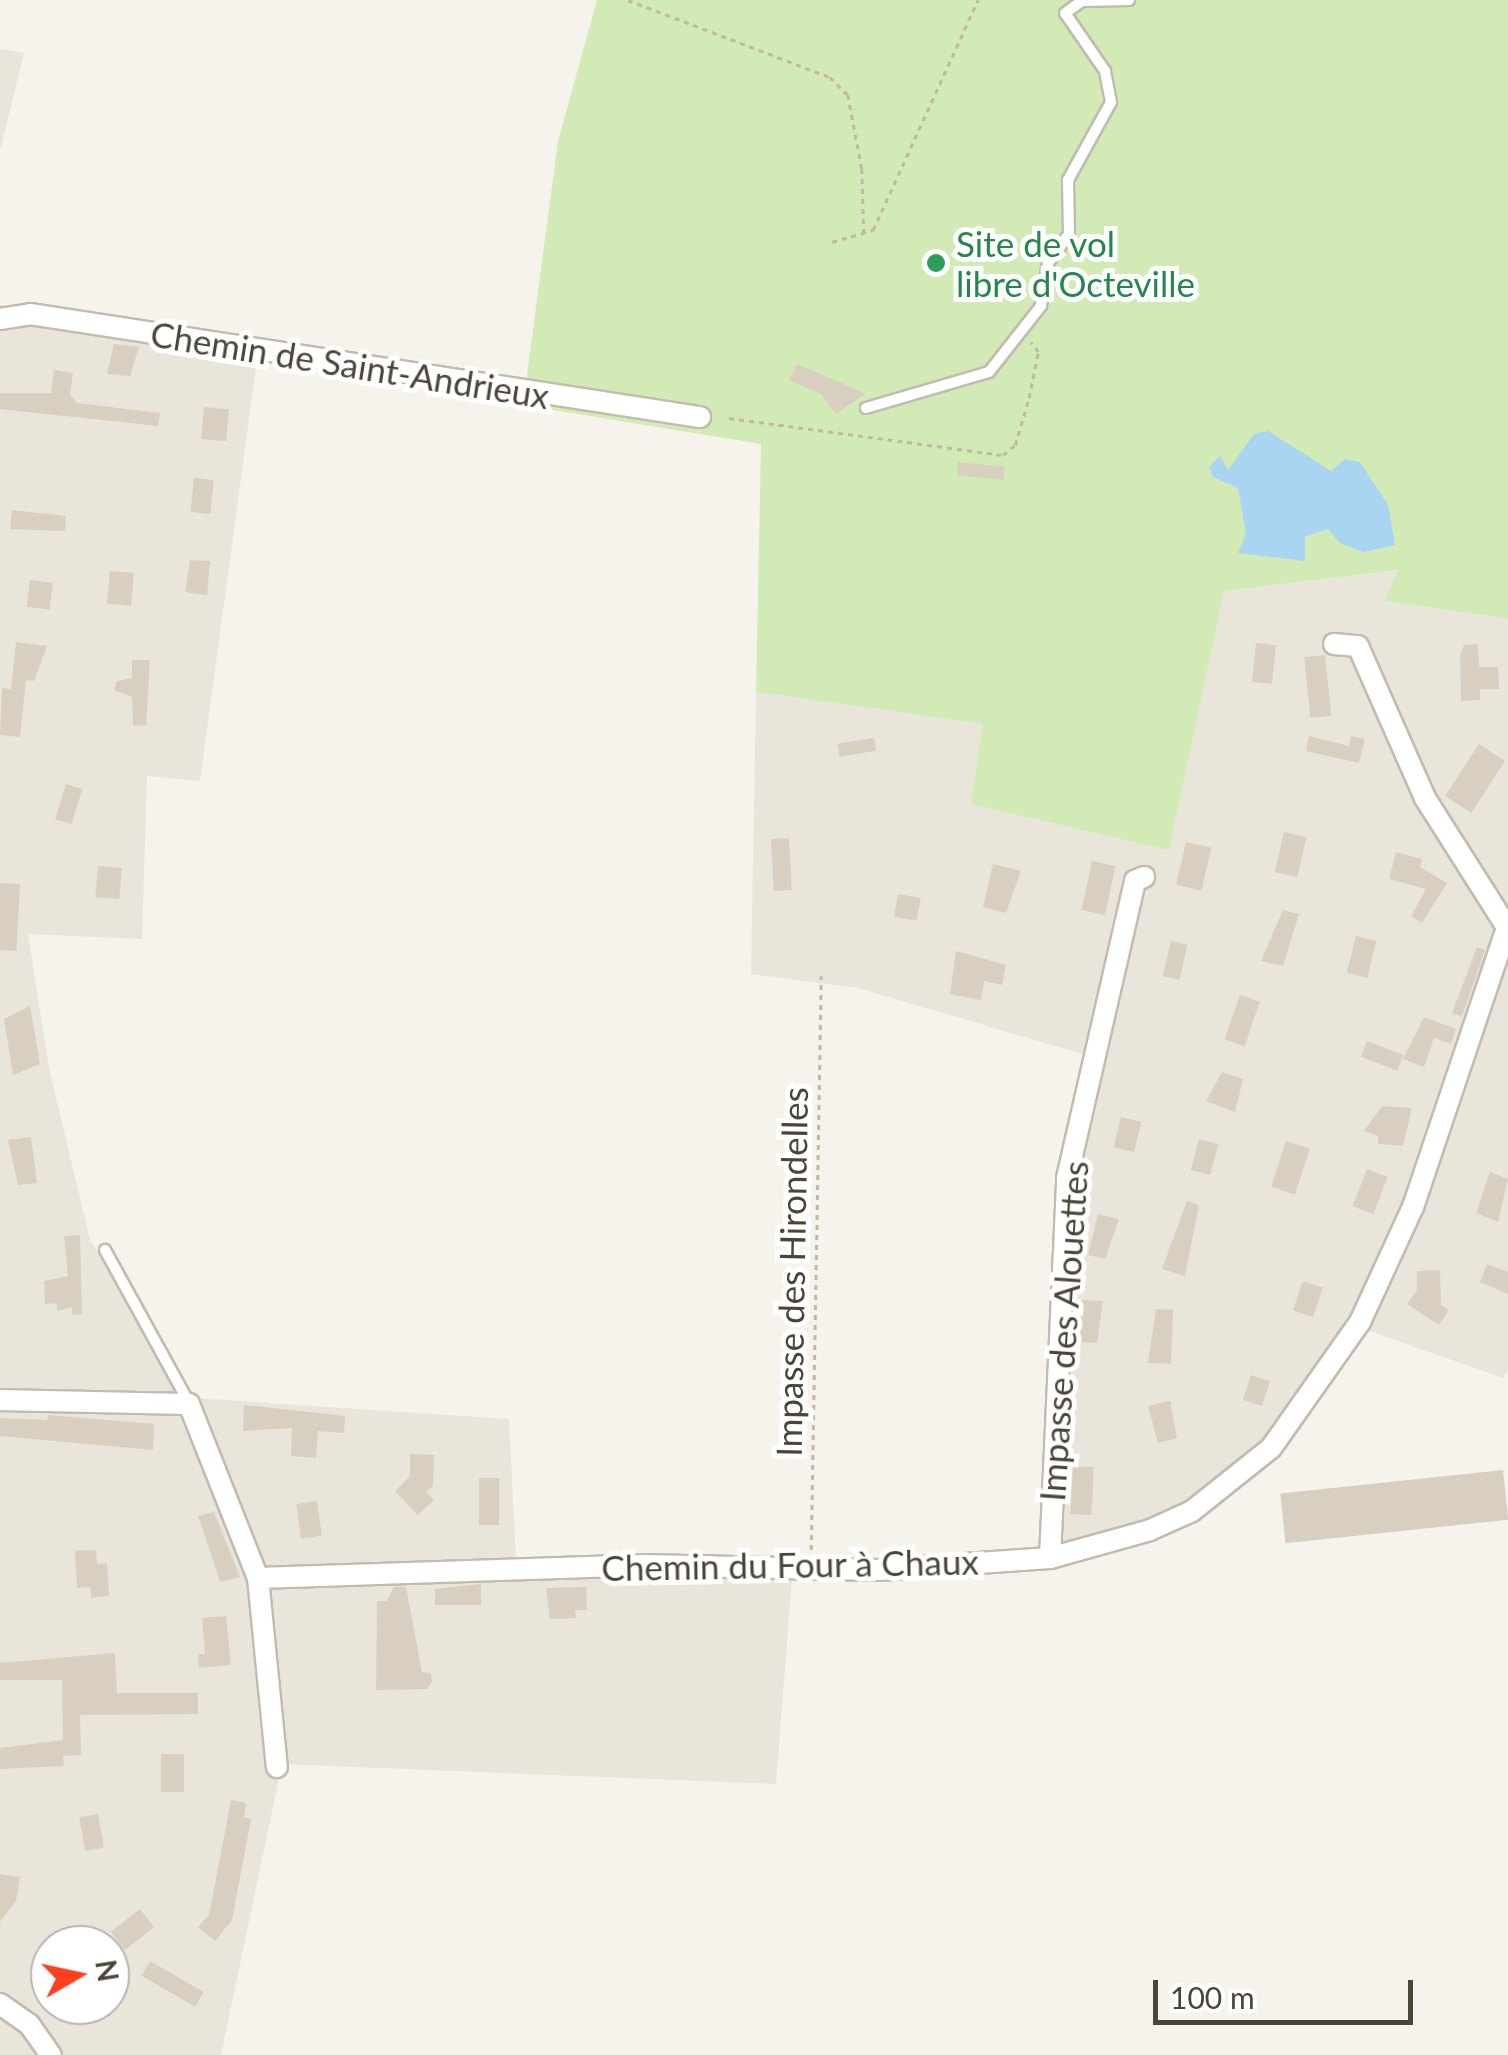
<!DOCTYPE html>
<meta charset="utf-8">
<style>
body{margin:0}
#map{position:relative;width:1508px;height:2055px;overflow:hidden;background:#f6f3ec;font-family:Lato,sans-serif}
div>[style]{position:absolute}
.residential>*{inset:0;background:#eae5da}
.green>*{inset:0;background:#d2eab5}
.water>*{inset:0;background:#a9d4f2}
.building>*{inset:0;background:#d8cfc1;transform-origin:0 0}
.path>*{height:2.5px;margin-top:-1.25px;transform-origin:0;background:repeating-linear-gradient(90deg,#c4b79f 0 5px,transparent 0 10px)}
.roads{filter:drop-shadow(2px 0 #c2bbae) drop-shadow(-2px 0 #c2bbae) drop-shadow(0 2px #c2bbae) drop-shadow(0 -2px #c2bbae)}
.service>*{height:10px;margin:-5px;padding:0 5px;transform-origin:5px;border-radius:5px;background:#fff}
.minor>*{height:20px;margin:-10px;padding:0 10px;transform-origin:10px;border-radius:10px;background:#fff}
.dots>*{width:28px;height:28px;translate:-50% -50%;box-sizing:border-box;border:5px solid #fff;border-radius:50%}
span{translate:-50% -50%;white-space:nowrap;text-align:center;line-height:1.15;-webkit-text-stroke:10px #fff;paint-order:stroke}
.leisure-label{font-size:35px;color:#27864d}
.left{translate:0 -50%;text-align:left}
.street-label{font-size:35px;color:#4b4439}
.north{position:absolute;left:30px;top:1925px;width:100px;height:100px;box-sizing:border-box;background:#fff;border:2px solid #b7b4b0;border-radius:50%;rotate:81deg;font-size:28px;font-weight:700;line-height:40px;text-align:center;color:#4b4439}
.north::after{content:'';display:block;margin:auto;width:35px;height:45px;background:#fc3f1d;clip-path:polygon(50% 0,100% 100%,50% 72%,0 100%)}
.scale{position:absolute;left:1153px;top:1980px;width:260px;height:45px;box-sizing:border-box;border:5px solid #4b4439;border-top:0;padding-left:12px;font-size:30px;line-height:35px;white-space:nowrap;color:#4b4439;-webkit-text-stroke:8px #fff;paint-order:stroke}
</style>
<div id="map">
<div class="residential">
<div style="clip-path:polygon(0 49px,24px 53px,0 151px)"></div>
<div style="clip-path:polygon(evenodd,0 305px,259px 345px,200px 781px,147px 776px,142px 939px,28px 934px,49px 1068px,90px 1240px,195px 1398px,509px 1419px,516px 1560px,792px 1577px,776px 1784px,282px 1764px,221px 2055px,0 2055px,0 305px,50px 1945px,110px 1945px,110px 2005px,50px 2005px,50px 1945px)"></div>
<div style="clip-path:polygon(1399px 570px,1386px 601px,1508px 619px,1508px 1370px,1503px 1378px,1364px 1329px,1287px 1444px,1218px 1504px,1167px 1529px,1044px 1566px,1086px 1055px,858px 988px,751px 974px,756px 692px,984px 724px,1169px 850px,1223px 591px)"></div>
</div>
<div class="green">
<div style="clip-path:polygon(597px 0,1508px 0,1508px 619px,1385px 601px,1398px 570px,1224px 591px,1169px 850px,971px 804px,983px 724px,756px 692px,761px 444px,523px 405px,558px 141px)"></div>
</div>
<div class="water">
<div style="clip-path:polygon(1268px 431px,1331px 471px,1345px 459px,1360px 462px,1388px 505px,1395px 545px,1363px 552px,1340px 543px,1328px 529px,1305px 536px,1305px 561px,1238px 553px,1246px 534px,1238px 488px,1213px 477px,1209px 467px,1220px 456px,1228px 470px,1254px 434px)"></div>
</div>
<div class="building">
<div style="clip-path:polygon(114px 344px,139px 347px,130px 376px,107px 374px)"></div>
<div style="clip-path:polygon(797px 364px,844px 384px,865px 394px,836px 414px,821px 394px,789px 380px)"></div>
<div style="clip-path:polygon(54px 370px,73px 373px,70px 394px,77px 403px,160px 413px,158px 426px,0 409px,0 393px,51px 393px)"></div>
<div style="left:204px;top:407px;width:25px;height:32px;rotate:5deg"></div>
<div style="left:958px;top:462px;width:47px;height:13px;rotate:6deg"></div>
<div style="left:194px;top:478px;width:20px;height:34px;rotate:6deg"></div>
<div style="clip-path:polygon(12px 510px,66px 516px,65px 531px,10px 529px)"></div>
<div style="clip-path:polygon(190px 560px,210px 561px,207px 595px,185px 592px)"></div>
<div style="left:110px;top:571px;width:24px;height:33px;rotate:5deg"></div>
<div style="left:30px;top:580px;width:23px;height:27px;rotate:7deg"></div>
<div style="clip-path:polygon(16px 642px,47px 646px,34px 681px,26px 680px,20px 737px,0 735px,2px 688px,11px 689px)"></div>
<div style="left:1256px;top:643px;width:20px;height:39px;rotate:6deg"></div>
<div style="clip-path:polygon(1478px 644px,1479px 667px,1498px 667px,1499px 689px,1480px 689px,1480px 700px,1461px 701px,1460px 655px,1464px 645px)"></div>
<div style="left:1325px;top:655px;width:61px;height:21px;rotate:84deg"></div>
<div style="clip-path:polygon(132px 660px,150px 660px,146px 725px,133px 726px,132px 697px,114px 690px,117px 681px,132px 678px)"></div>
<div style="clip-path:polygon(1309px 736px,1349px 746px,1351px 736px,1365px 739px,1359px 763px,1306px 751px)"></div>
<div style="left:874px;top:738px;width:13px;height:37px;rotate:81deg"></div>
<div style="left:1479px;top:744px;width:31px;height:62px;rotate:33deg"></div>
<div style="left:66px;top:784px;width:17px;height:37px;rotate:17deg"></div>
<div style="left:1284px;top:832px;width:23px;height:41px;rotate:13deg"></div>
<div style="left:789px;top:838px;width:52px;height:18px;rotate:87deg"></div>
<div style="left:1186px;top:842px;width:26px;height:44px;rotate:13deg"></div>
<div style="clip-path:polygon(1396px 852px,1422px 859px,1420px 867px,1447px 883px,1422px 923px,1411px 916px,1426px 889px,1389px 879px)"></div>
<div style="left:1092px;top:861px;width:24px;height:50px;rotate:12deg"></div>
<div style="clip-path:polygon(993px 864px,1021px 871px,1006px 913px,983px 907px)"></div>
<div style="left:98px;top:866px;width:24px;height:31px;rotate:5deg"></div>
<div style="left:0;top:883px;width:20px;height:67px;rotate:3deg"></div>
<div style="left:898px;top:894px;width:23px;height:23px;rotate:10deg"></div>
<div style="clip-path:polygon(1283px 910px,1299px 914px,1283px 966px,1261px 961px)"></div>
<div style="left:1356px;top:936px;width:21px;height:38px;rotate:14deg"></div>
<div style="left:1171px;top:941px;width:17px;height:36px;rotate:13deg"></div>
<div style="clip-path:polygon(1477px 947px,1485px 950px,1462px 1017px,1452px 1013px)"></div>
<div style="clip-path:polygon(956px 951px,1006px 965px,1002px 985px,984px 981px,981px 1000px,950px 994px)"></div>
<div style="left:1240px;top:995px;width:21px;height:47px;rotate:19deg"></div>
<div style="clip-path:polygon(30px 1006px,40px 1064px,13px 1075px,4px 1019px)"></div>
<div style="clip-path:polygon(1424px 1017px,1456px 1029px,1451px 1044px,1434px 1038px,1424px 1067px,1403px 1059px)"></div>
<div style="left:1367px;top:1041px;width:39px;height:17px;rotate:21deg"></div>
<div style="clip-path:polygon(1222px 1072px,1243px 1079px,1235px 1112px,1206px 1101px)"></div>
<div style="clip-path:polygon(1382px 1106px,1412px 1108px,1403px 1146px,1378px 1144px,1378px 1136px,1364px 1131px)"></div>
<div style="left:1121px;top:1117px;width:21px;height:31px;rotate:14deg"></div>
<div style="clip-path:polygon(31px 1137px,37px 1183px,18px 1185px,8px 1140px)"></div>
<div style="left:1199px;top:1139px;width:20px;height:32px;rotate:15deg"></div>
<div style="left:1286px;top:1141px;width:25px;height:48px;rotate:18deg"></div>
<div style="left:1367px;top:1169px;width:22px;height:40px;rotate:21deg"></div>
<div style="clip-path:polygon(1490px 1172px,1508px 1179px,1498px 1222px,1476px 1213px)"></div>
<div style="clip-path:polygon(1187px 1201px,1199px 1205px,1185px 1276px,1162px 1269px)"></div>
<div style="clip-path:polygon(1098px 1214px,1119px 1219px,1105px 1259px,1088px 1255px)"></div>
<div style="clip-path:polygon(80px 1235px,82px 1314px,72px 1315px,72px 1307px,57px 1311px,57px 1303px,45px 1304px,44px 1281px,68px 1276px,64px 1236px)"></div>
<div style="clip-path:polygon(1487px 1264px,1508px 1272px,1508px 1294px,1480px 1282px)"></div>
<div style="clip-path:polygon(1440px 1270px,1441px 1305px,1449px 1310px,1439px 1325px,1407px 1304px,1417px 1290px,1417px 1271px)"></div>
<div style="left:1303px;top:1281px;width:21px;height:31px;rotate:19deg"></div>
<div style="clip-path:polygon(1081px 1300px,1103px 1301px,1097px 1343px,1079px 1342px)"></div>
<div style="clip-path:polygon(1156px 1309px,1173px 1310px,1171px 1364px,1148px 1363px)"></div>
<div style="left:1251px;top:1375px;width:20px;height:26px;rotate:18deg"></div>
<div style="clip-path:polygon(1170px 1401px,1177px 1438px,1158px 1443px,1148px 1406px)"></div>
<div style="clip-path:polygon(244px 1405px,345px 1416px,344px 1433px,318px 1431px,316px 1458px,291px 1456px,292px 1428px,243px 1431px)"></div>
<div style="clip-path:polygon(48px 1415px,154px 1424px,153px 1450px,0 1436px,0 1418px,47px 1420px)"></div>
<div style="clip-path:polygon(410px 1454px,434px 1455px,433px 1486px,426px 1492px,434px 1500px,418px 1515px,395px 1491px,410px 1476px)"></div>
<div style="left:1073px;top:1466px;width:21px;height:48px;rotate:3deg"></div>
<div style="left:1503px;top:1470px;width:50px;height:224px;rotate:84deg"></div>
<div style="left:479px;top:1478px;width:20px;height:47px"></div>
<div style="left:317px;top:1501px;width:35px;height:21px;rotate:82deg"></div>
<div style="clip-path:polygon(214px 1512px,240px 1577px,220px 1582px,198px 1516px)"></div>
<div style="clip-path:polygon(96px 1550px,97px 1564px,107px 1563px,109px 1596px,91px 1598px,90px 1587px,77px 1588px,75px 1551px)"></div>
<div style="clip-path:polygon(481px 1584px,481px 1605px,435px 1605px,435px 1589px)"></div>
<div style="clip-path:polygon(406px 1587px,422px 1672px,431px 1673px,432px 1682px,427px 1689px,376px 1690px,377px 1601px,387px 1601px,394px 1587px)"></div>
<div style="clip-path:polygon(586px 1587px,587px 1610px,575px 1610px,576px 1618px,550px 1619px,546px 1588px)"></div>
<div style="clip-path:polygon(226px 1616px,231px 1665px,199px 1668px,198px 1654px,205px 1654px,202px 1618px)"></div>
<div style="clip-path:polygon(115px 1653px,117px 1693px,198px 1693px,198px 1714px,80px 1715px,81px 1755px,63px 1756px,64px 1766px,0 1769px,0 1748px,63px 1740px,62px 1680px,0 1680px,0 1663px)"></div>
<div style="left:184px;top:1754px;width:38px;height:23px;rotate:90deg"></div>
<div style="clip-path:polygon(231px 1800px,246px 1803px,244px 1817px,251px 1819px,232px 1920px,215px 1941px,198px 1927px,209px 1915px)"></div>
<div style="left:98px;top:1814px;width:34px;height:19px;rotate:80deg"></div>
<div style="clip-path:polygon(0 1874px,20px 1877px,16px 1901px,0 1922px)"></div>
<div style="left:140px;top:1909px;width:23px;height:37px;rotate:52deg"></div>
<div style="left:150px;top:1961px;width:62px;height:17px;rotate:30deg"></div>
</div>
<div class="path">
<div style="left:628px;top:0;width:216px;rotate:20.9deg"></div>
<div style="left:830px;top:77px;width:25px;rotate:45deg"></div>
<div style="left:848px;top:95px;width:75px;rotate:79.3deg"></div>
<div style="left:862px;top:169px;width:64px;rotate:88.2deg"></div>
<div style="left:832px;top:242px;width:43px;rotate:-16.3deg"></div>
<div style="left:873px;top:230px;width:253px;rotate:-65.5deg"></div>
<div style="left:729px;top:418px;width:276px;rotate:7.7deg"></div>
<div style="left:1003px;top:455px;width:16px;rotate:-40deg"></div>
<div style="left:1015px;top:445px;width:49px;rotate:-73.4deg"></div>
<div style="left:1029px;top:398px;width:47px;rotate:-78.9deg"></div>
<div style="left:1038px;top:352px;width:12px;rotate:-125deg"></div>
<div style="left:811px;top:1550px;width:574px;rotate:-89deg"></div>
</div>
<div class="roads">
<div class="service">
<div style="left:866px;top:408px;width:128px;rotate:-16.3deg"></div>
<div style="left:989px;top:372px;width:84px;rotate:-51.8deg"></div>
<div style="left:1041px;top:306px;width:44px;rotate:-80.8deg"></div>
<div style="left:1048px;top:263px;width:36px;rotate:-54deg"></div>
<div style="left:1069px;top:234px;width:54px;rotate:-91.1deg"></div>
<div style="left:1068px;top:180px;width:89px;rotate:-61.1deg"></div>
<div style="left:1111px;top:102px;width:32px;rotate:-101deg"></div>
<div style="left:1105px;top:71px;width:70px;rotate:-124.6deg"></div>
<div style="left:1065px;top:13px;width:21px;rotate:-35deg"></div>
<div style="left:1082px;top:1px;width:47px;rotate:-1.2deg"></div>
<div style="left:105px;top:1250px;width:175px;rotate:61.2deg"></div>
</div>
<div class="minor">
<div style="left:0;top:319px;width:30px;rotate:-9deg"></div>
<div style="left:30px;top:314px;width:678px;rotate:8.74deg"></div>
<div style="left:1334px;top:644px;width:24px;rotate:5deg"></div>
<div style="left:1358px;top:646px;width:166px;rotate:66.2deg"></div>
<div style="left:1425px;top:798px;width:153px;rotate:57.6deg"></div>
<div style="left:0;top:1400px;width:189px;rotate:1.2deg"></div>
<div style="left:189px;top:1404px;width:187px;rotate:68.4deg"></div>
<div style="left:258px;top:1578px;width:190px;rotate:84.3deg"></div>
<div style="left:1050px;top:1558px;width:380px;rotate:-87.4deg"></div>
<div style="left:1067px;top:1178px;width:305px;rotate:-77.1deg"></div>
<div style="left:1135px;top:881px;width:10px;rotate:-24deg"></div>
<div style="left:258px;top:1578px;width:384px;rotate:-1.9deg"></div>
<div style="left:642px;top:1565px;width:237px;rotate:1.2deg"></div>
<div style="left:879px;top:1570px;width:171px;rotate:-4deg"></div>
<div style="left:1050px;top:1558px;width:104px;rotate:-15.6deg"></div>
<div style="left:1150px;top:1530px;width:46px;rotate:-24.3deg"></div>
<div style="left:1192px;top:1511px;width:101px;rotate:-38.6deg"></div>
<div style="left:1271px;top:1448px;width:154px;rotate:-54.8deg"></div>
<div style="left:1360px;top:1322px;width:127px;rotate:-65.3deg"></div>
<div style="left:1413px;top:1207px;width:295px;rotate:-71.4deg"></div>
<div style="left:0;top:2004px;width:35px;rotate:35deg"></div>
<div style="left:29px;top:2024px;width:38px;rotate:55deg"></div>
</div>
</div>
<div class="dots">
<div style="left:936px;top:263px;background:#2e9e5b"></div>
</div>
<div class="leisure-label">
<span class="left" style="left:956px;top:263px">Site de vol<br>libre d'Octeville</span>
</div>
<div class="street-label">
<span style="left:350px;top:364px;rotate:9deg">Chemin de Saint-Andrieux</span>
<span style="left:791px;top:1272px;rotate:-89deg">Impasse des Hirondelles</span>
<span style="left:1063px;top:1331px;rotate:-86deg">Impasse des Alouettes</span>
<span style="left:790px;top:1564px;rotate:-1deg">Chemin du Four à Chaux</span>
</div>
<div class="north">N</div>
<div class="scale">100 m</div>
</div>
